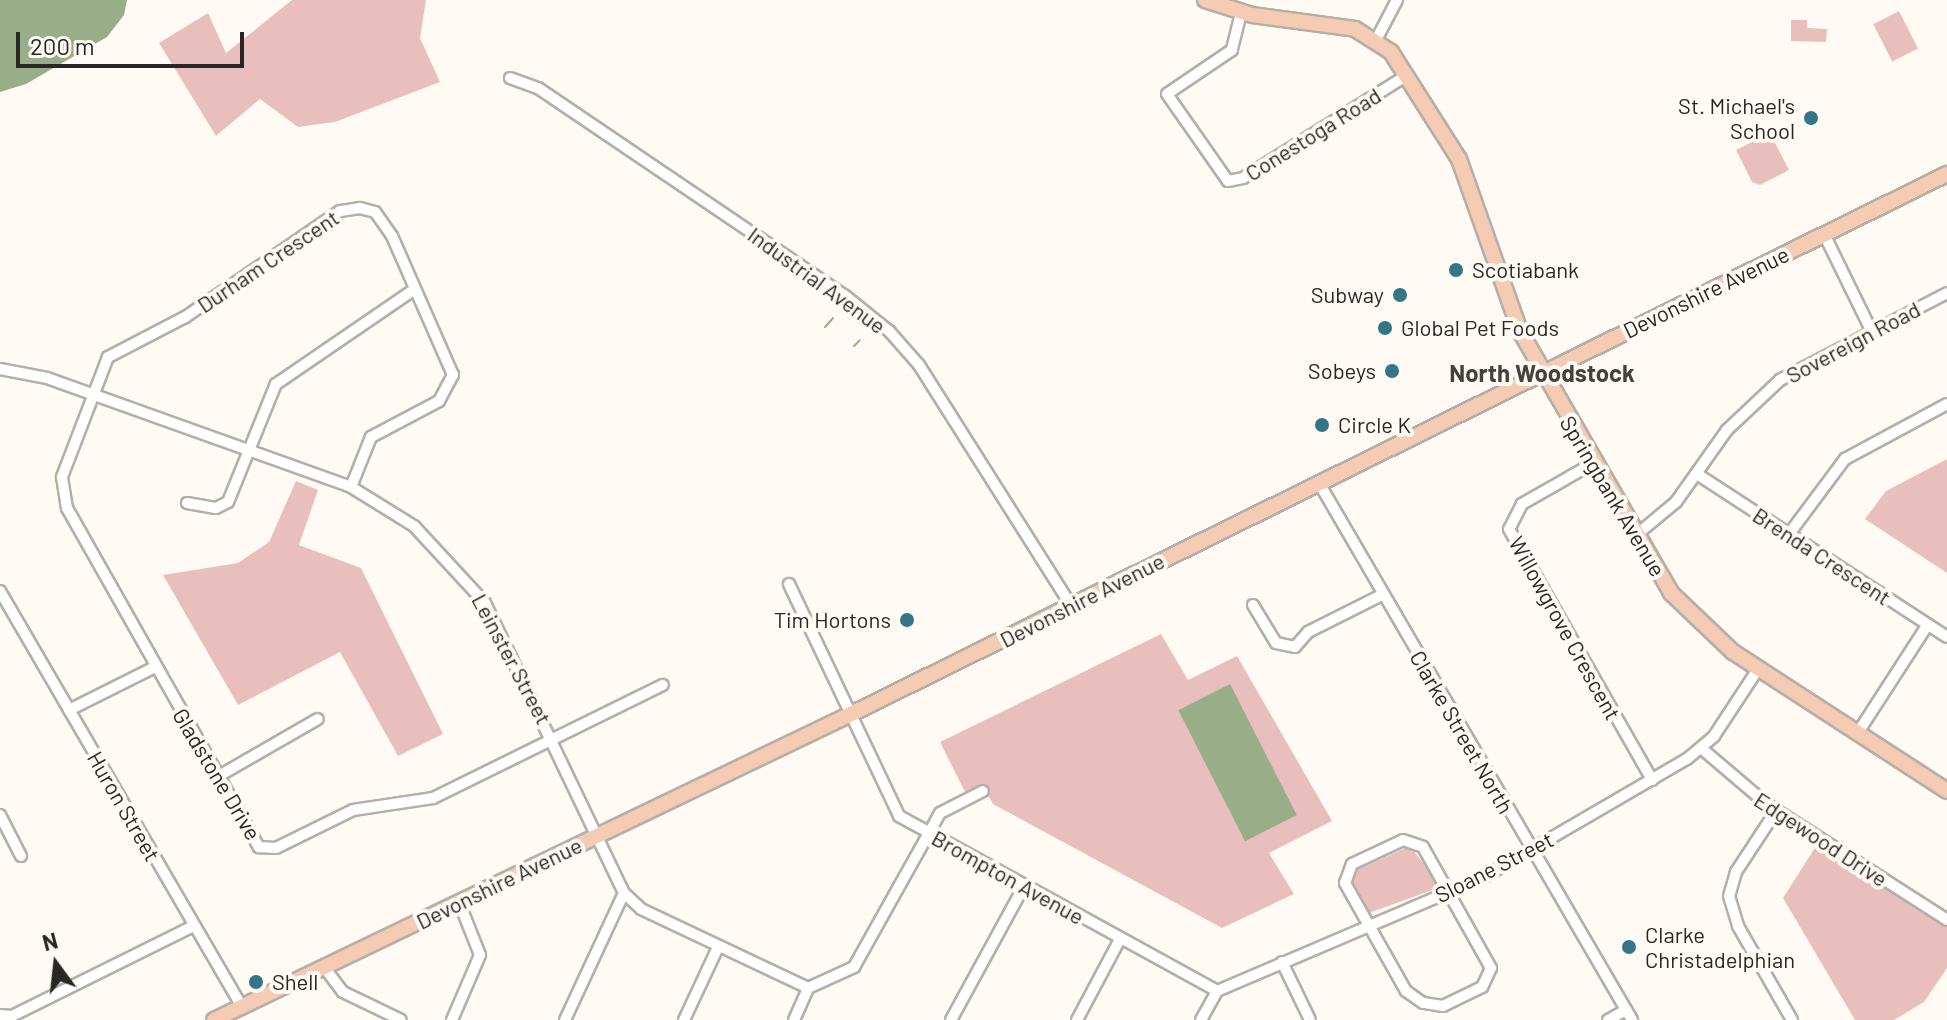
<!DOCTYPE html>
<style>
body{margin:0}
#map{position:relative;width:1947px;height:1020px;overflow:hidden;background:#fffaf3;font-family:Barlow,sans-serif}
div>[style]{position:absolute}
.green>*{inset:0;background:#e9bfbe;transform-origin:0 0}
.water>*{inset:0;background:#97ae89;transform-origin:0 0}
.stream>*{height:2px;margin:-1px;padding:0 1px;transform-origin:1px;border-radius:1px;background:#97ae89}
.roads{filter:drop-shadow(2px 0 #b4afa9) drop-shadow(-2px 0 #b4afa9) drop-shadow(0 2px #b4afa9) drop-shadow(0 -2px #b4afa9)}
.minor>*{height:10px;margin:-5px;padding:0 5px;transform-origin:5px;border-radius:5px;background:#fff}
.major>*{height:14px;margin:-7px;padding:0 7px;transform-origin:7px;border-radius:7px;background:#f6cbb4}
.dots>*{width:22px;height:22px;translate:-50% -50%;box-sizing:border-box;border:4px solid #fffaf3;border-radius:50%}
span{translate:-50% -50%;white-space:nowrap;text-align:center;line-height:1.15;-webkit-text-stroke:8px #fffaf3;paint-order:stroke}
.poi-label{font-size:22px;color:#292725}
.right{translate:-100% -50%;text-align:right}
.left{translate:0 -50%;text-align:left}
.street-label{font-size:22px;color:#292725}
.neighbourhood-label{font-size:24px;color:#45423d;font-weight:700}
.north{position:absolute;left:16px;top:924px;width:80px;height:80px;-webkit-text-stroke:6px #fffaf3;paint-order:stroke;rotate:345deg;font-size:22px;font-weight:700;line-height:32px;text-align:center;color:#292725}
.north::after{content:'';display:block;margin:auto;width:28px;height:36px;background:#292725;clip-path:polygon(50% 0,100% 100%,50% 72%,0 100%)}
.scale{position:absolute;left:16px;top:32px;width:228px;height:36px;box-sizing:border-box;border:4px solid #292725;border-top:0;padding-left:10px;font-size:24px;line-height:28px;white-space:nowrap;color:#292725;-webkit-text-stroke:6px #fffaf3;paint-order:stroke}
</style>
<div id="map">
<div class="green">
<div style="clip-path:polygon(292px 0,426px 0,420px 38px,440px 82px,335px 122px,298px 127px,260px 99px,216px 136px,159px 43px,208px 13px,226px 53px)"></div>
<div style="left:1899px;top:11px;width:42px;height:29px;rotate:63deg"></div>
<div style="clip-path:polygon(1791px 20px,1807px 20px,1807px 28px,1827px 29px,1826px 42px,1791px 41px)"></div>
<div style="clip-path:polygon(1770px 133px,1789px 170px,1760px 185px,1752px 182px,1736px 150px)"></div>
<div style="clip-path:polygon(1947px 459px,1947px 573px,1865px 519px,1886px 491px)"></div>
<div style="clip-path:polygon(296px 481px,318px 490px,299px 545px,361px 568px,443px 734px,398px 756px,340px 652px,238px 705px,163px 575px,238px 563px,269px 542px)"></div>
<div style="clip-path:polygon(1161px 634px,1188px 680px,1237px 656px,1332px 821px,1269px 853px,1294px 894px,1222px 928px,993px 804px,982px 784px,965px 792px,940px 742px)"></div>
<div style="clip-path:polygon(1818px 843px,1947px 927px,1947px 968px,1924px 1002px,1894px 1020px,1855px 1020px,1783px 898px)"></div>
<div style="clip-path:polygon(1410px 846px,1435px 879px,1435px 889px,1369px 913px,1351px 885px,1352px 872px)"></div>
</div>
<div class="water">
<div style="clip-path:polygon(0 0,127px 0,124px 15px,107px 37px,26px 84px,0 92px)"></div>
<div style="left:1230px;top:684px;width:147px;height:58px;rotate:63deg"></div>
</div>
<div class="stream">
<div style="left:825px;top:327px;width:12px;rotate:-48deg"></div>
<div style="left:854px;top:346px;width:8px;rotate:-45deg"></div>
</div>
<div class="roads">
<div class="minor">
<div style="left:1241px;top:13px;width:38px;rotate:104deg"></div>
<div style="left:1232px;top:50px;width:78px;rotate:145.9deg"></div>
<div style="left:1167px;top:94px;width:106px;rotate:55deg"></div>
<div style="left:1228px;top:181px;width:15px;rotate:-11deg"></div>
<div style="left:1243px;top:178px;width:194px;rotate:-32.1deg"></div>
<div style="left:1376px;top:40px;width:45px;rotate:-62.3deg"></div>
<div style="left:510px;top:78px;width:30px;rotate:20deg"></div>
<div style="left:538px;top:88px;width:369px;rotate:34.1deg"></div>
<div style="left:844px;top:295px;width:59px;rotate:38.8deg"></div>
<div style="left:890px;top:332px;width:44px;rotate:48.7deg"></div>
<div style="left:919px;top:365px;width:284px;rotate:57.7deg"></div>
<div style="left:1824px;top:234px;width:107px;rotate:63.9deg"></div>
<div style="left:0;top:369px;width:48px;rotate:10.8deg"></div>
<div style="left:47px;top:378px;width:323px;rotate:19.7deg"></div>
<div style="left:351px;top:487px;width:74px;rotate:31.8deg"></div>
<div style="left:414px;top:526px;width:105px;rotate:47.3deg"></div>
<div style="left:485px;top:603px;width:322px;rotate:64.4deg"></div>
<div style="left:624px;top:893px;width:23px;rotate:43deg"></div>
<div style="left:641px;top:909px;width:185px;rotate:25.3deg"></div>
<div style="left:1592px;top:464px;width:81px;rotate:150.3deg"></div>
<div style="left:1522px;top:504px;width:28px;rotate:117deg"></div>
<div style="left:1509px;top:529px;width:289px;rotate:60.3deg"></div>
<div style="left:1697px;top:474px;width:298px;rotate:33.1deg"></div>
<div style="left:1319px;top:483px;width:622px;rotate:59.76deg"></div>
<div style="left:351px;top:487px;width:54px;rotate:-68.2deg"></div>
<div style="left:371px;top:437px;width:77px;rotate:-27.9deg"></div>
<div style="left:439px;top:401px;width:30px;rotate:-62deg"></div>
<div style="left:453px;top:375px;width:152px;rotate:-113.7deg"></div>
<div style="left:392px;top:236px;width:29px;rotate:-125deg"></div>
<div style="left:375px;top:212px;width:16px;rotate:-165deg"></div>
<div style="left:360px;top:208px;width:20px;rotate:171deg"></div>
<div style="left:340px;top:211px;width:188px;rotate:145.6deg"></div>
<div style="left:185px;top:317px;width:87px;rotate:152.5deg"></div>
<div style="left:108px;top:357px;width:129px;rotate:111deg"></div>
<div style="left:62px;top:477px;width:31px;rotate:81deg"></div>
<div style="left:67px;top:508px;width:390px;rotate:60.5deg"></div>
<div style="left:259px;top:847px;width:17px;rotate:3deg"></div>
<div style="left:276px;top:848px;width:86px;rotate:-26.3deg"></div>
<div style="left:353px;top:810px;width:81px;rotate:-8.5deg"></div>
<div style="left:433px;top:798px;width:256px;rotate:-26.2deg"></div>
<div style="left:187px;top:503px;width:29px;rotate:10deg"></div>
<div style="left:216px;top:508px;width:13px;rotate:-27deg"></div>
<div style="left:228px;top:502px;width:127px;rotate:-67.9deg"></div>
<div style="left:276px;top:384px;width:168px;rotate:-34.4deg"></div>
<div style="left:1789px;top:534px;width:94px;rotate:-53.3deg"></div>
<div style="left:1845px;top:459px;width:116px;rotate:-28.3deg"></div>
<div style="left:1635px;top:536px;width:53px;rotate:-39.7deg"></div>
<div style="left:1676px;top:502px;width:88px;rotate:-54.7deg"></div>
<div style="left:1727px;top:430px;width:73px;rotate:-43.3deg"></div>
<div style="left:1780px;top:380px;width:188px;rotate:-27.5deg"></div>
<div style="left:789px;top:584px;width:257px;rotate:64.6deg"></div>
<div style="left:899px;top:816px;width:363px;rotate:28.8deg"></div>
<div style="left:0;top:591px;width:481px;rotate:59.8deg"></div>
<div style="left:1253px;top:605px;width:44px;rotate:58.8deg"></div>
<div style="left:1276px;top:643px;width:19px;rotate:12deg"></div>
<div style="left:1295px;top:647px;width:20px;rotate:-49deg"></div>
<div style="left:1308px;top:632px;width:83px;rotate:-26.6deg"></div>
<div style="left:69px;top:710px;width:94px;rotate:-26.6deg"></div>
<div style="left:1857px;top:734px;width:129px;rotate:-57.1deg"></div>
<div style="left:1701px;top:748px;width:88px;rotate:40.4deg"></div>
<div style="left:1768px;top:805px;width:213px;rotate:32.7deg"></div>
<div style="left:217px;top:777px;width:116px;rotate:-29.9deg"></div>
<div style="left:1776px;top:811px;width:73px;rotate:123.3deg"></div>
<div style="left:1736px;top:872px;width:25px;rotate:106deg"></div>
<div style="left:1729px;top:896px;width:31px;rotate:73deg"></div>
<div style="left:1738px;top:926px;width:108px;rotate:60.1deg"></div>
<div style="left:0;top:815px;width:46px;rotate:62.9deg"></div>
<div style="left:1403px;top:840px;width:21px;rotate:19deg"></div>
<div style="left:1423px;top:847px;width:139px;rotate:60.7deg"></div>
<div style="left:1491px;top:968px;width:21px;rotate:115deg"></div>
<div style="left:1482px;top:987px;width:43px;rotate:154deg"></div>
<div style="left:1443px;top:1006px;width:20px;rotate:-171deg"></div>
<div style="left:1423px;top:1003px;width:21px;rotate:-145deg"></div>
<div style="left:1406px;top:991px;width:124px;rotate:-119.5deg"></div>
<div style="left:1345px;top:883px;width:20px;rotate:-70deg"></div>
<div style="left:1352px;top:864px;width:56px;rotate:-25.2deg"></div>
<div style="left:1282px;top:962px;width:64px;rotate:64.2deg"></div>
<div style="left:324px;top:967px;width:31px;rotate:53deg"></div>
<div style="left:343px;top:992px;width:64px;rotate:25.8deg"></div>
<div style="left:808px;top:988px;width:51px;rotate:-24.5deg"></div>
<div style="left:854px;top:967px;width:176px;rotate:-60.8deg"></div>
<div style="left:940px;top:813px;width:48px;rotate:-27.1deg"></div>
<div style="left:0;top:1015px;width:12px;rotate:5deg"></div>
<div style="left:12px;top:1016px;width:202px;rotate:-26.4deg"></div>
<div style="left:452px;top:1020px;width:71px;rotate:-66.7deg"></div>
<div style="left:480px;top:955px;width:57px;rotate:-111.6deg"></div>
<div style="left:565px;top:1020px;width:140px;rotate:-65.1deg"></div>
<div style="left:684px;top:1020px;width:81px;rotate:-65deg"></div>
<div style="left:794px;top:1020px;width:35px;rotate:-66deg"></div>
<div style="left:951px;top:1020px;width:153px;rotate:-61.4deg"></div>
<div style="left:1077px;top:1020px;width:92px;rotate:-62deg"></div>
<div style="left:1201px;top:1020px;width:33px;rotate:-61deg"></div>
<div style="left:1217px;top:991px;width:290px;rotate:-23.1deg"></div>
<div style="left:1484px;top:877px;width:235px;rotate:-30.2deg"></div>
<div style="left:1687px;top:759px;width:35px;rotate:-40deg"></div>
<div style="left:1714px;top:736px;width:80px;rotate:-56.7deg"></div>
<div style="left:1608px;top:1020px;width:21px;rotate:-29deg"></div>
</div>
<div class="major">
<div style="left:1205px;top:0;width:49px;rotate:17.7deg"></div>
<div style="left:1252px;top:15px;width:104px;rotate:7.7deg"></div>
<div style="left:1355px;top:29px;width:43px;rotate:32.6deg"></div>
<div style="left:1391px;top:52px;width:127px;rotate:57.6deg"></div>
<div style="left:1459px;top:159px;width:182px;rotate:70.5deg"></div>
<div style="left:1520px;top:331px;width:302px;rotate:60deg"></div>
<div style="left:1671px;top:593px;width:86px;rotate:43.6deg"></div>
<div style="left:1733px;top:652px;width:255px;rotate:33deg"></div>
<div style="left:214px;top:1020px;width:704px;rotate:-25.66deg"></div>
<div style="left:849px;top:715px;width:1224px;rotate:-26.23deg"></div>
</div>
</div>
<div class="dots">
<div style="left:1811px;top:118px;background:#347588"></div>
<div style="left:1456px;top:270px;background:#347588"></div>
<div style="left:1400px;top:295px;background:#347588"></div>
<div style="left:1385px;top:328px;background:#347588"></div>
<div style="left:1392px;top:371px;background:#347588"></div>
<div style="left:1322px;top:425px;background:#347588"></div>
<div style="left:907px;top:620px;background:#347588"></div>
<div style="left:1629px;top:947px;background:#347588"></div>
<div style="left:256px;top:982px;background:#347588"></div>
</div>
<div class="poi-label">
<span class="right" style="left:1795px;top:118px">St. Michael's<br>School</span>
<span class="left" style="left:1472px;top:270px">Scotiabank</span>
<span class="right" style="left:1384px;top:295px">Subway</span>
<span class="left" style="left:1401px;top:328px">Global Pet Foods</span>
<span class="right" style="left:1376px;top:371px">Sobeys</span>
<span class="left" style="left:1338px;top:425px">Circle K</span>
<span class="right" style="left:891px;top:620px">Tim Hortons</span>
<span class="left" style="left:1645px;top:947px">Clarke<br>Christadelphian</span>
<span class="left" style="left:272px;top:982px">Shell</span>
</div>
<div class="street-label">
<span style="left:1313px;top:134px;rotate:-32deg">Conestoga Road</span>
<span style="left:268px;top:261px;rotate:-34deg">Durham Crescent</span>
<span style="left:817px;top:280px;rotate:36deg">Industrial Avenue</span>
<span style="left:1706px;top:292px;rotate:-26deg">Devonshire Avenue</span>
<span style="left:1853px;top:342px;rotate:-28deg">Sovereign Road</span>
<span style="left:1613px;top:496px;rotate:59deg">Springbank Avenue</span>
<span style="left:1822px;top:556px;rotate:33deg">Brenda Crescent</span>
<span style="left:1082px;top:600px;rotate:-27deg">Devonshire Avenue</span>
<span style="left:1565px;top:628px;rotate:61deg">Willowgrove Crescent</span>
<span style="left:512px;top:659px;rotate:62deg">Leinster Street</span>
<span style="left:1462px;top:732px;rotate:60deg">Clarke Street North</span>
<span style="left:217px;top:774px;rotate:59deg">Gladstone Drive</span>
<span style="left:124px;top:806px;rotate:60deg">Huron Street</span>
<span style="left:1821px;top:839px;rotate:33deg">Edgewood Drive</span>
<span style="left:1494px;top:867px;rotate:-27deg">Sloane Street</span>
<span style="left:1008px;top:877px;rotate:29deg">Brompton Avenue</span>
<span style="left:499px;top:883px;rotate:-26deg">Devonshire Avenue</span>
</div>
<div class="neighbourhood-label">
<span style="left:1542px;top:373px">North Woodstock</span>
</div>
<div class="north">N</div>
<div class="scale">200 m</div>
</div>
